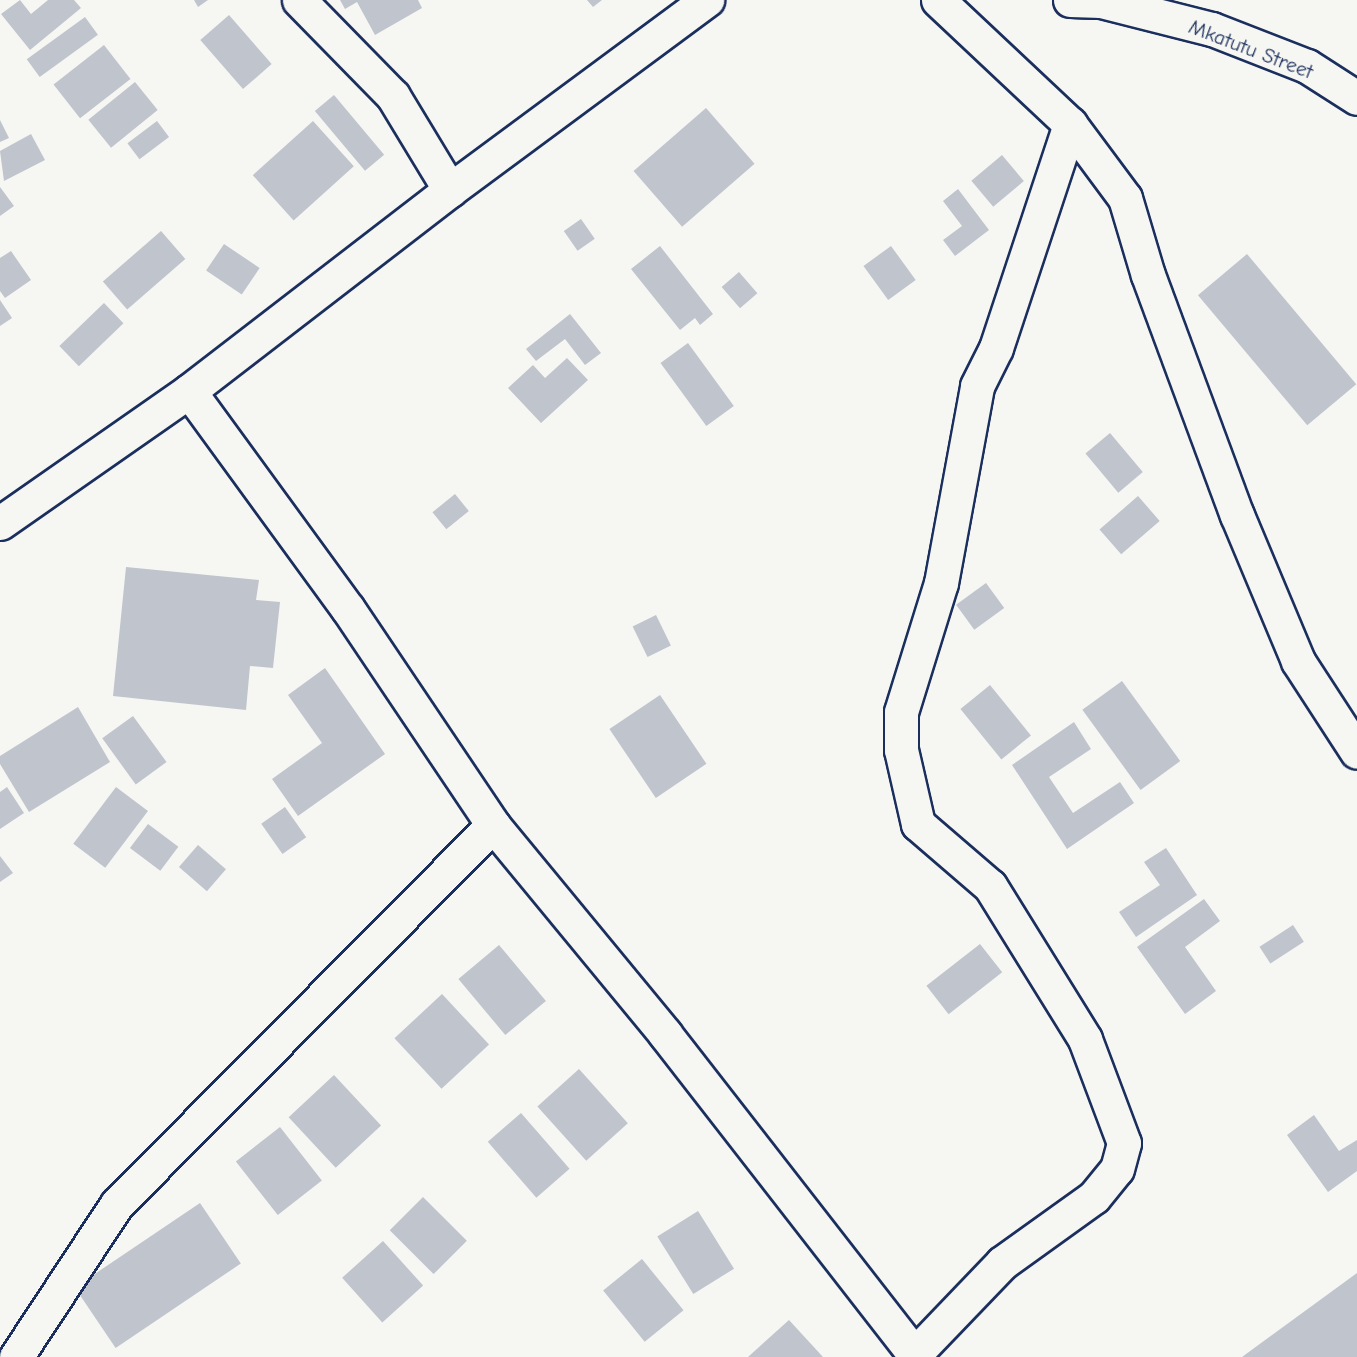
<!DOCTYPE html>
<style>
body{margin:0}
#map{position:relative;width:1357px;height:1357px;overflow:hidden;background:#f6f6f2;font-family:"Comic Neue",sans-serif}
div>[style]{position:absolute}
.building>*{inset:0;background:#c0c4cd;transform-origin:0 0}
.roads{filter:drop-shadow(2px 0 #1b2f5e) drop-shadow(-2px 0 #1b2f5e) drop-shadow(0 2px #1b2f5e) drop-shadow(0 -2px #1b2f5e)}
.minor>*{height:33px;margin:-16.5px;padding:0 16.5px;transform-origin:16.5px;border-radius:16.5px;background:#f6f6f2}
span{translate:-50% -50%;white-space:nowrap;text-align:center;line-height:1.15;-webkit-text-stroke:6px #f6f6f2;paint-order:stroke}
.street-label{font-size:21px;color:#1b2f5e}
</style>
<div id="map">
<div class="building">
<div style="clip-path:polygon(20px 0,31px 14px,48px 0,74px 0,81px 8px,30px 50px,1px 14px)"></div>
<div style="clip-path:polygon(194px 0,208px 0,198px 7px)"></div>
<div style="clip-path:polygon(340px 0,418px 0,422px 8px,375px 35px,357px 2px,345px 9px)"></div>
<div style="clip-path:polygon(587px 0,602px 0,593px 7px)"></div>
<div style="left:229px;top:15px;width:65px;height:38px;rotate:49deg"></div>
<div style="left:85px;top:17px;width:22px;height:72px;rotate:54deg"></div>
<div style="left:104px;top:45px;width:43px;height:64px;rotate:52deg"></div>
<div style="left:135px;top:82px;width:36px;height:60px;rotate:51deg"></div>
<div style="left:334px;top:95px;width:78px;height:25px;rotate:50deg"></div>
<div style="left:706px;top:108px;width:74px;height:96px;rotate:49deg"></div>
<div style="clip-path:polygon(0 120px,9px 138px,0 142px)"></div>
<div style="left:157px;top:121px;width:20px;height:37px;rotate:53deg"></div>
<div style="left:313px;top:121px;width:61px;height:81px;rotate:48deg"></div>
<div style="clip-path:polygon(31px 134px,45px 160px,4px 181px,0 151px)"></div>
<div style="left:1002px;top:155px;width:34px;height:40px;rotate:50deg"></div>
<div style="clip-path:polygon(0 187px,14px 206px,0 216px)"></div>
<div style="clip-path:polygon(958px 189px,989px 230px,955px 256px,943px 240px,962px 226px,943px 201px)"></div>
<div style="left:581px;top:219px;width:24px;height:21px;rotate:55deg"></div>
<div style="left:161px;top:231px;width:37px;height:77px;rotate:49deg"></div>
<div style="left:224px;top:244px;width:43px;height:32px;rotate:34deg"></div>
<div style="clip-path:polygon(660px 246px,713px 314px,700px 325px,695px 318px,680px 330px,631px 269px)"></div>
<div style="left:891px;top:246px;width:42px;height:34px;rotate:54deg"></div>
<div style="clip-path:polygon(11px 251px,31px 280px,5px 298px,0 291px,0 258px)"></div>
<div style="left:1247px;top:254px;width:170px;height:64px;rotate:50deg"></div>
<div style="left:739px;top:272px;width:28px;height:23px;rotate:49deg"></div>
<div style="clip-path:polygon(0 300px,12px 318px,0 326px)"></div>
<div style="left:104px;top:303px;width:28px;height:62px;rotate:46deg"></div>
<div style="clip-path:polygon(570px 314px,601px 353px,585px 365px,565px 339px,536px 361px,526px 349px)"></div>
<div style="left:688px;top:343px;width:78px;height:34px;rotate:54deg"></div>
<div style="clip-path:polygon(567px 358px,588px 380px,541px 423px,508px 388px,533px 365px,545px 378px)"></div>
<div style="left:1110px;top:433px;width:51px;height:32px;rotate:50deg"></div>
<div style="left:455px;top:494px;width:22px;height:29px;rotate:51deg"></div>
<div style="left:1138px;top:496px;width:33px;height:51px;rotate:49deg"></div>
<div style="clip-path:polygon(126px 567px,259px 580px,256px 600px,280px 602px,273px 668px,250px 666px,246px 710px,113px 696px)"></div>
<div style="left:986px;top:583px;width:31px;height:37px;rotate:54deg"></div>
<div style="left:656px;top:615px;width:34px;height:26px;rotate:64deg"></div>
<div style="clip-path:polygon(325px 668px,385px 754px,298px 816px,272px 779px,322px 743px,288px 695px)"></div>
<div style="left:1122px;top:681px;width:99px;height:49px;rotate:54deg"></div>
<div style="left:990px;top:685px;width:65px;height:38px;rotate:51deg"></div>
<div style="left:660px;top:695px;width:83px;height:61px;rotate:56deg"></div>
<div style="clip-path:polygon(78px 707px,110px 762px,29px 812px,0 764px,0 756px)"></div>
<div style="left:133px;top:716px;width:57px;height:38px;rotate:54deg"></div>
<div style="clip-path:polygon(1074px 722px,1091px 749px,1049px 777px,1073px 813px,1120px 782px,1134px 803px,1067px 849px,1012px 765px)"></div>
<div style="clip-path:polygon(7px 787px,24px 813px,0 829px,0 792px)"></div>
<div style="left:116px;top:787px;width:40px;height:71px;rotate:37deg"></div>
<div style="left:285px;top:807px;width:37px;height:29px;rotate:55deg"></div>
<div style="left:148px;top:824px;width:38px;height:30px;rotate:37deg"></div>
<div style="left:198px;top:845px;width:37px;height:29px;rotate:41deg"></div>
<div style="clip-path:polygon(1166px 848px,1197px 895px,1136px 937px,1119px 912px,1160px 885px,1144px 862px)"></div>
<div style="clip-path:polygon(0 856px,13px 873px,0 882px)"></div>
<div style="clip-path:polygon(1204px 899px,1220px 921px,1185px 947px,1216px 991px,1185px 1014px,1137px 947px)"></div>
<div style="left:1293px;top:925px;width:20px;height:40px;rotate:57deg"></div>
<div style="left:980px;top:944px;width:36px;height:68px;rotate:52deg"></div>
<div style="left:499px;top:945px;width:73px;height:53px;rotate:50deg"></div>
<div style="left:442px;top:994px;width:69px;height:65px;rotate:47deg"></div>
<div style="left:579px;top:1069px;width:73px;height:56px;rotate:48deg"></div>
<div style="left:334px;top:1075px;width:69px;height:62px;rotate:47deg"></div>
<div style="left:521px;top:1113px;width:74px;height:44px;rotate:49deg"></div>
<div style="clip-path:polygon(1314px 1115px,1339px 1151px,1357px 1140px,1357px 1171px,1328px 1192px,1287px 1135px)"></div>
<div style="left:280px;top:1127px;width:68px;height:56px;rotate:52deg"></div>
<div style="left:423px;top:1197px;width:62px;height:47px;rotate:45deg"></div>
<div style="left:200px;top:1203px;width:73px;height:151px;rotate:56deg"></div>
<div style="left:698px;top:1211px;width:68px;height:48px;rotate:58deg"></div>
<div style="left:383px;top:1241px;width:60px;height:55px;rotate:48deg"></div>
<div style="left:642px;top:1259px;width:66px;height:50px;rotate:51deg"></div>
<div style="clip-path:polygon(1357px 1273px,1357px 1357px,1242px 1357px)"></div>
<div style="clip-path:polygon(789px 1320px,823px 1357px,748px 1357px)"></div>
</div>
<div class="roads">
<div class="minor">
<div style="left:299px;top:0;width:134px;rotate:45.6deg"></div>
<div style="left:393px;top:96px;width:110px;rotate:58.8deg"></div>
<div style="left:938px;top:0;width:181px;rotate:43.2deg"></div>
<div style="left:1070px;top:124px;width:92px;rotate:53.4deg"></div>
<div style="left:1125px;top:198px;width:80px;rotate:73.4deg"></div>
<div style="left:1148px;top:275px;width:256px;rotate:69.7deg"></div>
<div style="left:1237px;top:515px;width:158px;rotate:67.3deg"></div>
<div style="left:1298px;top:661px;width:108px;rotate:57deg"></div>
<div style="left:1070px;top:0;width:31px;rotate:2deg"></div>
<div style="left:1101px;top:1px;width:114px;rotate:14.2deg"></div>
<div style="left:1212px;top:29px;width:102px;rotate:21.3deg"></div>
<div style="left:1307px;top:66px;width:59px;rotate:32.6deg"></div>
<div style="left:189px;top:391px;width:270px;rotate:53.9deg"></div>
<div style="left:348px;top:609px;width:260px;rotate:56.1deg"></div>
<div style="left:493px;top:825px;width:271px;rotate:50.5deg"></div>
<div style="left:665px;top:1034px;width:409px;rotate:52.1deg"></div>
<div style="left:0;top:523px;width:231px;rotate:-34.9deg"></div>
<div style="left:189px;top:391px;width:329px;rotate:-37.6deg"></div>
<div style="left:450px;top:190px;width:320px;rotate:-36.5deg"></div>
<div style="left:16px;top:1357px;width:183px;rotate:-56.6deg"></div>
<div style="left:117px;top:1204px;width:534px;rotate:-45.23deg"></div>
<div style="left:912px;top:1357px;width:130px;rotate:-46.2deg"></div>
<div style="left:1002px;top:1263px;width:113px;rotate:-35.7deg"></div>
<div style="left:1094px;top:1197px;width:36px;rotate:-51deg"></div>
<div style="left:1117px;top:1169px;width:27px;rotate:-75deg"></div>
<div style="left:1124px;top:1143px;width:111px;rotate:-110.6deg"></div>
<div style="left:1085px;top:1039px;width:180px;rotate:-121.8deg"></div>
<div style="left:990px;top:886px;width:95px;rotate:-139.3deg"></div>
<div style="left:918px;top:824px;width:76px;rotate:-102.9deg"></div>
<div style="left:901px;top:750px;width:38px;rotate:-90deg"></div>
<div style="left:901px;top:712px;width:135px;rotate:-72.8deg"></div>
<div style="left:941px;top:583px;width:200px;rotate:-79.6deg"></div>
<div style="left:977px;top:386px;width:42px;rotate:-63.4deg"></div>
<div style="left:996px;top:348px;width:236px;rotate:-71.7deg"></div>
</div>
</div>
<div class="street-label">
<span style="left:1251px;top:49px;rotate:21deg">Mkatutu Street</span>
</div>
</div>
